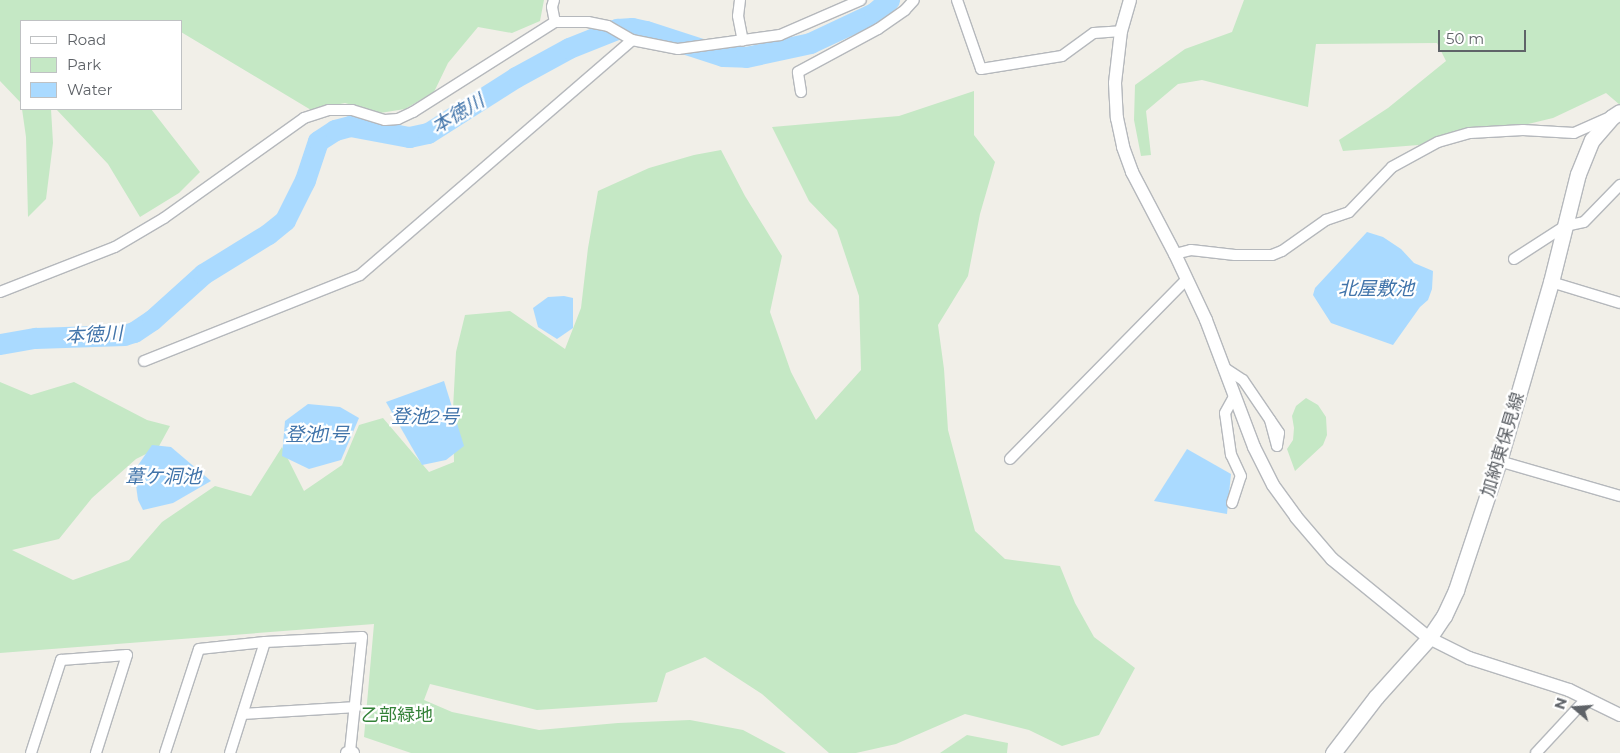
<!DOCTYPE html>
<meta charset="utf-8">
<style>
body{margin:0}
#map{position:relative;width:1620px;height:753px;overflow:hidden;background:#f1efe8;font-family:Montserrat,"Noto Sans JP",sans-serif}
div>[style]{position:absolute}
.green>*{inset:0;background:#c5e8c5}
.water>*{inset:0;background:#aadaff}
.river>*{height:21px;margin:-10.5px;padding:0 10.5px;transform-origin:10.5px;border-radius:10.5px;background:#aadaff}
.roads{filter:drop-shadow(1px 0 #b5b8bc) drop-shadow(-1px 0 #b5b8bc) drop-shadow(0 1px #b5b8bc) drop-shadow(0 -1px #b5b8bc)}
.minor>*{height:10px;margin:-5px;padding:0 5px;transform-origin:5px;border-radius:5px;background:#fff}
.tertiary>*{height:12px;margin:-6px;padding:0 6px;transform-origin:6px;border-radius:6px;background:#fff}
.secondary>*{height:15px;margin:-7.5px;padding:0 7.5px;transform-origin:7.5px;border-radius:7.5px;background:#fff}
span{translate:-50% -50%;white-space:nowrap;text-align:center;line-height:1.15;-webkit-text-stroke:4.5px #fff;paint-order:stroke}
.street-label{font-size:18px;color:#5f6368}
.park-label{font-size:18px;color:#348238}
.water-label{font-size:19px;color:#4174aa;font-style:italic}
.legend{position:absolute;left:20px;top:20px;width:162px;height:90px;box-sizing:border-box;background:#fff;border:1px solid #bfc1c3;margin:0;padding:6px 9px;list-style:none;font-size:15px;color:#5f6368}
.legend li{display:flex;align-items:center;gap:10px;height:25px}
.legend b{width:25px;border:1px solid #bfc1c3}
.north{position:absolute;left:1550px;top:683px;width:50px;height:50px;-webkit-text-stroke:4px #fff;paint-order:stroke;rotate:288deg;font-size:14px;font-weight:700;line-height:20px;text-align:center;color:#5f6368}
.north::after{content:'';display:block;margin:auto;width:18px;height:22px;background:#5f6368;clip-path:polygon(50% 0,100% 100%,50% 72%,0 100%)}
.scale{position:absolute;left:1438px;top:30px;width:88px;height:22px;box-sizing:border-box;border:2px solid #5f6368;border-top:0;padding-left:6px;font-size:15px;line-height:18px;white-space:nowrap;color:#5f6368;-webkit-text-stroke:4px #fff;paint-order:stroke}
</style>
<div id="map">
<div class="green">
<div style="clip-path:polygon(0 0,544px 0,540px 21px,512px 33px,478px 27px,448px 63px,434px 92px,405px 109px,380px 113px,345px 103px,311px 110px,181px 32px,181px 21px,21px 21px,21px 103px,0 81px)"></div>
<div style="clip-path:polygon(1244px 0,1620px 0,1620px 105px,1606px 93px,1553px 118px,1486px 134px,1431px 144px,1343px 151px,1339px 140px,1388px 108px,1446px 61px,1437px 43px,1316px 44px,1308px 107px,1202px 80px,1178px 84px,1146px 111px,1151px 155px,1141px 156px,1134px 120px,1135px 85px,1185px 49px,1232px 32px)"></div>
<div style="clip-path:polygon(974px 91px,974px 135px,995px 162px,980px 214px,968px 276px,938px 325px,944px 369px,948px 430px,975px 531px,1005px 559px,1060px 566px,1075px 603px,1094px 637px,1135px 668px,1099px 735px,1062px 746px,1029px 730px,965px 714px,896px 744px,856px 753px,829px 753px,762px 694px,705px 657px,666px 673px,657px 702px,537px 710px,430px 684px,424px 700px,452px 712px,539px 730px,618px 723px,690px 720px,743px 730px,786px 753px,411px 753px,364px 737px,374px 624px,0 653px,0 382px,31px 395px,74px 382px,147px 420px,170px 426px,158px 448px,136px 459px,92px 498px,59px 539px,12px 550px,73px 580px,129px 560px,162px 522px,215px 486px,251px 496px,282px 447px,304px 491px,342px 465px,359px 425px,383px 418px,429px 472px,454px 462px,453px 409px,456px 352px,465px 315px,510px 311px,565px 349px,581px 308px,588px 248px,598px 191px,649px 168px,694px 155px,721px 150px,745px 196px,782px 256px,770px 312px,791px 372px,816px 420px,861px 370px,859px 296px,837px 230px,809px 201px,772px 127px,899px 116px)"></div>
<div style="clip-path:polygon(22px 109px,51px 109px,53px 143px,46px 199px,28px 217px,26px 137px)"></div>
<div style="clip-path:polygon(56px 109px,151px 109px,200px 172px,179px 193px,140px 217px,108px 164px)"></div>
<div style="clip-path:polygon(1306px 398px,1318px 405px,1326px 417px,1327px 435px,1323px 445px,1295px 471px,1287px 449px,1293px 440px,1294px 428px,1292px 416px,1296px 406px)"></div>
<div style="clip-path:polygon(967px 735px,1008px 743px,1007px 753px,940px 753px)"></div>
</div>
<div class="water">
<div style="clip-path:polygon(1367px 232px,1383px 237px,1401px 249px,1414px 263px,1433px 271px,1432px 289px,1428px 300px,1420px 307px,1393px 345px,1331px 323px,1313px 295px,1315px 288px)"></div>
<div style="clip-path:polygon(564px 296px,573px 298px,573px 328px,557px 339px,538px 327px,533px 308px,548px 297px)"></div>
<div style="clip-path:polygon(444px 381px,464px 446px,446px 460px,422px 465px,386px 402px)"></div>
<div style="clip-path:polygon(308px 404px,340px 407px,359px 418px,341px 460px,309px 469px,282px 456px,285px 421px)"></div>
<div style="clip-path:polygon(152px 445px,171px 447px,211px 481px,173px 503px,143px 510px,138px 500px,134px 471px)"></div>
<div style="clip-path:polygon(1187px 449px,1231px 474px,1227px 514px,1154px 501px)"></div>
</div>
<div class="river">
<div style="left:0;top:344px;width:36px;rotate:-10deg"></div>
<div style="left:35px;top:338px;width:89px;rotate:-1.9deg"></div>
<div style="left:124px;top:335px;width:10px;rotate:-17deg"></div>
<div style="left:134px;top:332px;width:22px;rotate:-34deg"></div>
<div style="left:152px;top:320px;width:69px;rotate:-42deg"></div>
<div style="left:203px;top:274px;width:76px;rotate:-31.6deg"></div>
<div style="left:268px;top:234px;width:22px;rotate:-39deg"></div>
<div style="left:285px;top:220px;width:45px;rotate:-63.4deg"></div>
<div style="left:305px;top:180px;width:41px;rotate:-71.6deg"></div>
<div style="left:318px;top:141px;width:20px;rotate:-33deg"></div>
<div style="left:335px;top:130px;width:16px;rotate:-15deg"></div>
<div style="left:350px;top:126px;width:60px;rotate:10.6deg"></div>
<div style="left:409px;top:137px;width:19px;rotate:-12deg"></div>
<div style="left:428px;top:133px;width:104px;rotate:-32.5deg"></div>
<div style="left:516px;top:77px;width:60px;rotate:-28.7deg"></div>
<div style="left:569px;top:48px;width:52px;rotate:-21.6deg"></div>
<div style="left:617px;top:29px;width:15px;rotate:-4deg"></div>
<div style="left:632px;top:28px;width:14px;rotate:12deg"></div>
<div style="left:646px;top:31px;width:81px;rotate:18deg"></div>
<div style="left:723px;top:56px;width:23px;rotate:2deg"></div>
<div style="left:746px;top:57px;width:66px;rotate:-12.3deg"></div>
<div style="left:810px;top:43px;width:71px;rotate:-25.1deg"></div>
<div style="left:874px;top:13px;width:20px;rotate:-41deg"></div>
</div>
<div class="roads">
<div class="minor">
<div style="left:554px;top:0;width:7px;rotate:106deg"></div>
<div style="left:552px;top:7px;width:15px;rotate:79deg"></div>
<div style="left:740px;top:0;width:16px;rotate:97deg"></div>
<div style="left:738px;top:16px;width:25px;rotate:79deg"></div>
<div style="left:957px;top:0;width:73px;rotate:70.8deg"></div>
<div style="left:981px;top:69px;width:82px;rotate:-9.1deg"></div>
<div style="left:1062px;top:56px;width:39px;rotate:-36deg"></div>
<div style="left:1094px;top:33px;width:27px;rotate:-4deg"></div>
<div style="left:801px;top:92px;width:20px;rotate:-99deg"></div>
<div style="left:798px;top:72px;width:91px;rotate:-28.3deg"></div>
<div style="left:878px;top:29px;width:33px;rotate:-35deg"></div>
<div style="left:905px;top:10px;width:13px;rotate:-48deg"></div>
<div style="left:1175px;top:254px;width:16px;rotate:-14deg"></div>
<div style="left:1191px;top:250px;width:44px;rotate:6.5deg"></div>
<div style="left:1235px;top:255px;width:37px"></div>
<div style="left:1272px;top:255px;width:11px;rotate:-22deg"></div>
<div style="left:1282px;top:251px;width:54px;rotate:-35.2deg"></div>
<div style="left:1326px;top:220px;width:24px;rotate:-19deg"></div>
<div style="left:1349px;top:212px;width:62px;rotate:-46.3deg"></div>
<div style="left:1392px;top:167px;width:52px;rotate:-28.5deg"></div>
<div style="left:1438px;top:142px;width:33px;rotate:-16deg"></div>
<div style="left:1470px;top:133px;width:53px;rotate:-3.2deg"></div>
<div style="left:1523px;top:130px;width:51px;rotate:3.4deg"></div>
<div style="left:1574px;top:133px;width:37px;rotate:-24deg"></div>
<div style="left:1514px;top:259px;width:61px;rotate:-32.9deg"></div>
<div style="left:1565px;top:226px;width:19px;rotate:-12deg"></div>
<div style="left:1584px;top:222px;width:52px;rotate:-45.8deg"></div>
<div style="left:1551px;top:282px;width:72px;rotate:16.9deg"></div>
<div style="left:0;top:292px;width:123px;rotate:-21.4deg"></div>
<div style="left:115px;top:247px;width:57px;rotate:-30.6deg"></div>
<div style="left:164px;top:218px;width:172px;rotate:-35.5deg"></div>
<div style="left:304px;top:118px;width:26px;rotate:-18deg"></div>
<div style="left:329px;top:110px;width:23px"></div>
<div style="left:352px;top:110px;width:34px;rotate:17deg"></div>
<div style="left:385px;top:120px;width:13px;rotate:-4deg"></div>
<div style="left:398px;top:119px;width:17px;rotate:-25deg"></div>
<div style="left:413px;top:112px;width:168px;rotate:-32.4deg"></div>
<div style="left:555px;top:22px;width:33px"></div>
<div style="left:588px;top:22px;width:20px;rotate:11deg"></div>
<div style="left:608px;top:26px;width:28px;rotate:30deg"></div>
<div style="left:632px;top:40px;width:47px;rotate:11.1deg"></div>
<div style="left:678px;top:49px;width:103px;rotate:-7.8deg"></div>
<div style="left:780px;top:35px;width:88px;rotate:-23.4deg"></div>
<div style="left:144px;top:361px;width:232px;rotate:-21.7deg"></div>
<div style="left:360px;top:275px;width:359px;rotate:-40.8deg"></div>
<div style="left:1226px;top:369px;width:20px;rotate:33deg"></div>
<div style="left:1243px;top:380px;width:64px;rotate:55.8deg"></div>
<div style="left:1279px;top:433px;width:13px;rotate:99deg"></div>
<div style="left:1277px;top:446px;width:27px;rotate:-105deg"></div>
<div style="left:1010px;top:459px;width:252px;rotate:-45.5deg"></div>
<div style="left:1499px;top:461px;width:126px;rotate:16.1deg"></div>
<div style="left:1232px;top:503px;width:28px;rotate:-72deg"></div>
<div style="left:1241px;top:476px;width:23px;rotate:-115deg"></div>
<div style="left:1231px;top:455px;width:42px;rotate:-98.1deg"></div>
<div style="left:1225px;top:413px;width:18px;rotate:-61deg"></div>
<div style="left:243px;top:714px;width:113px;rotate:-3.5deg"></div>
<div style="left:31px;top:753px;width:98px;rotate:-72.1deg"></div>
<div style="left:61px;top:660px;width:66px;rotate:-4.3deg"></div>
<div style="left:127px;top:655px;width:103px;rotate:107.6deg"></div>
<div style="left:165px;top:753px;width:109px;rotate:-71.9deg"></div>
<div style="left:199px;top:649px;width:66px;rotate:-6.1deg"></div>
<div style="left:265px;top:642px;width:97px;rotate:-3deg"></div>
<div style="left:362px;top:637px;width:116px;rotate:96deg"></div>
<div style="left:230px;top:753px;width:116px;rotate:-72.5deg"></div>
<div style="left:1536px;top:753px;width:75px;rotate:-47.2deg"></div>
</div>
<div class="tertiary">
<div style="left:1130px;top:0;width:32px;rotate:106deg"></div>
<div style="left:1121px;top:31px;width:52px;rotate:96.6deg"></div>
<div style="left:1115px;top:83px;width:35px;rotate:87deg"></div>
<div style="left:1117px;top:118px;width:30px;rotate:78deg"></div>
<div style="left:1123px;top:147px;width:27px;rotate:70deg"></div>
<div style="left:1132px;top:172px;width:93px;rotate:62.3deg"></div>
<div style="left:1175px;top:254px;width:73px;rotate:64.8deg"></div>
<div style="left:1206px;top:320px;width:136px;rotate:69.3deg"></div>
<div style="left:1254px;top:447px;width:42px;rotate:63.4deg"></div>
<div style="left:1273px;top:485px;width:39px;rotate:54deg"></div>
<div style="left:1296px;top:517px;width:55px;rotate:49.4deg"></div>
<div style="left:1332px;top:559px;width:125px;rotate:39.2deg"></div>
<div style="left:1429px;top:638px;width:45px;rotate:26.6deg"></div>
<div style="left:1469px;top:658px;width:105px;rotate:17.7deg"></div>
<div style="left:1569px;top:690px;width:57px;rotate:26.1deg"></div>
<div style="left:347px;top:753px;width:6px"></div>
</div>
<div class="secondary">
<div style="left:1333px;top:753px;width:71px;rotate:-52.5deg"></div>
<div style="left:1376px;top:697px;width:79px;rotate:-48.1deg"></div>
<div style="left:1429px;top:638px;width:27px;rotate:-56deg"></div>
<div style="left:1444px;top:616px;width:29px;rotate:-65deg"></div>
<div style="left:1456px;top:590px;width:136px;rotate:-71.6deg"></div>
<div style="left:1499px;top:461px;width:186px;rotate:-73.8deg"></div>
<div style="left:1551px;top:282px;width:111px;rotate:-76deg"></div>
<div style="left:1578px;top:174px;width:37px;rotate:-68deg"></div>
<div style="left:1592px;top:140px;width:30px;rotate:-49deg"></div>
<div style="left:1612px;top:117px;width:9px;rotate:-32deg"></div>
</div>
</div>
<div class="street-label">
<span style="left:1503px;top:445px;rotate:-73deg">加納東保見線</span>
</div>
<div class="park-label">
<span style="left:397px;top:715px">乙部緑地</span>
</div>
<div class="water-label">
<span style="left:458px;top:114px;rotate:-31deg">本徳川</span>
<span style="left:1376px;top:289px">北屋敷池</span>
<span style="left:94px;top:335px;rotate:-3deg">本徳川</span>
<span style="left:425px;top:417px">登池2号</span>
<span style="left:317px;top:435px">登池1号</span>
<span style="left:163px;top:477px">葦ケ洞池</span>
</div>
<ul class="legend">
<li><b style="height:6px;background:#fff"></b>Road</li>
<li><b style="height:14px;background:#c5e8c5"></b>Park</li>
<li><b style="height:14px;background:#aadaff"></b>Water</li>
</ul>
<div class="north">N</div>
<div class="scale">50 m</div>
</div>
